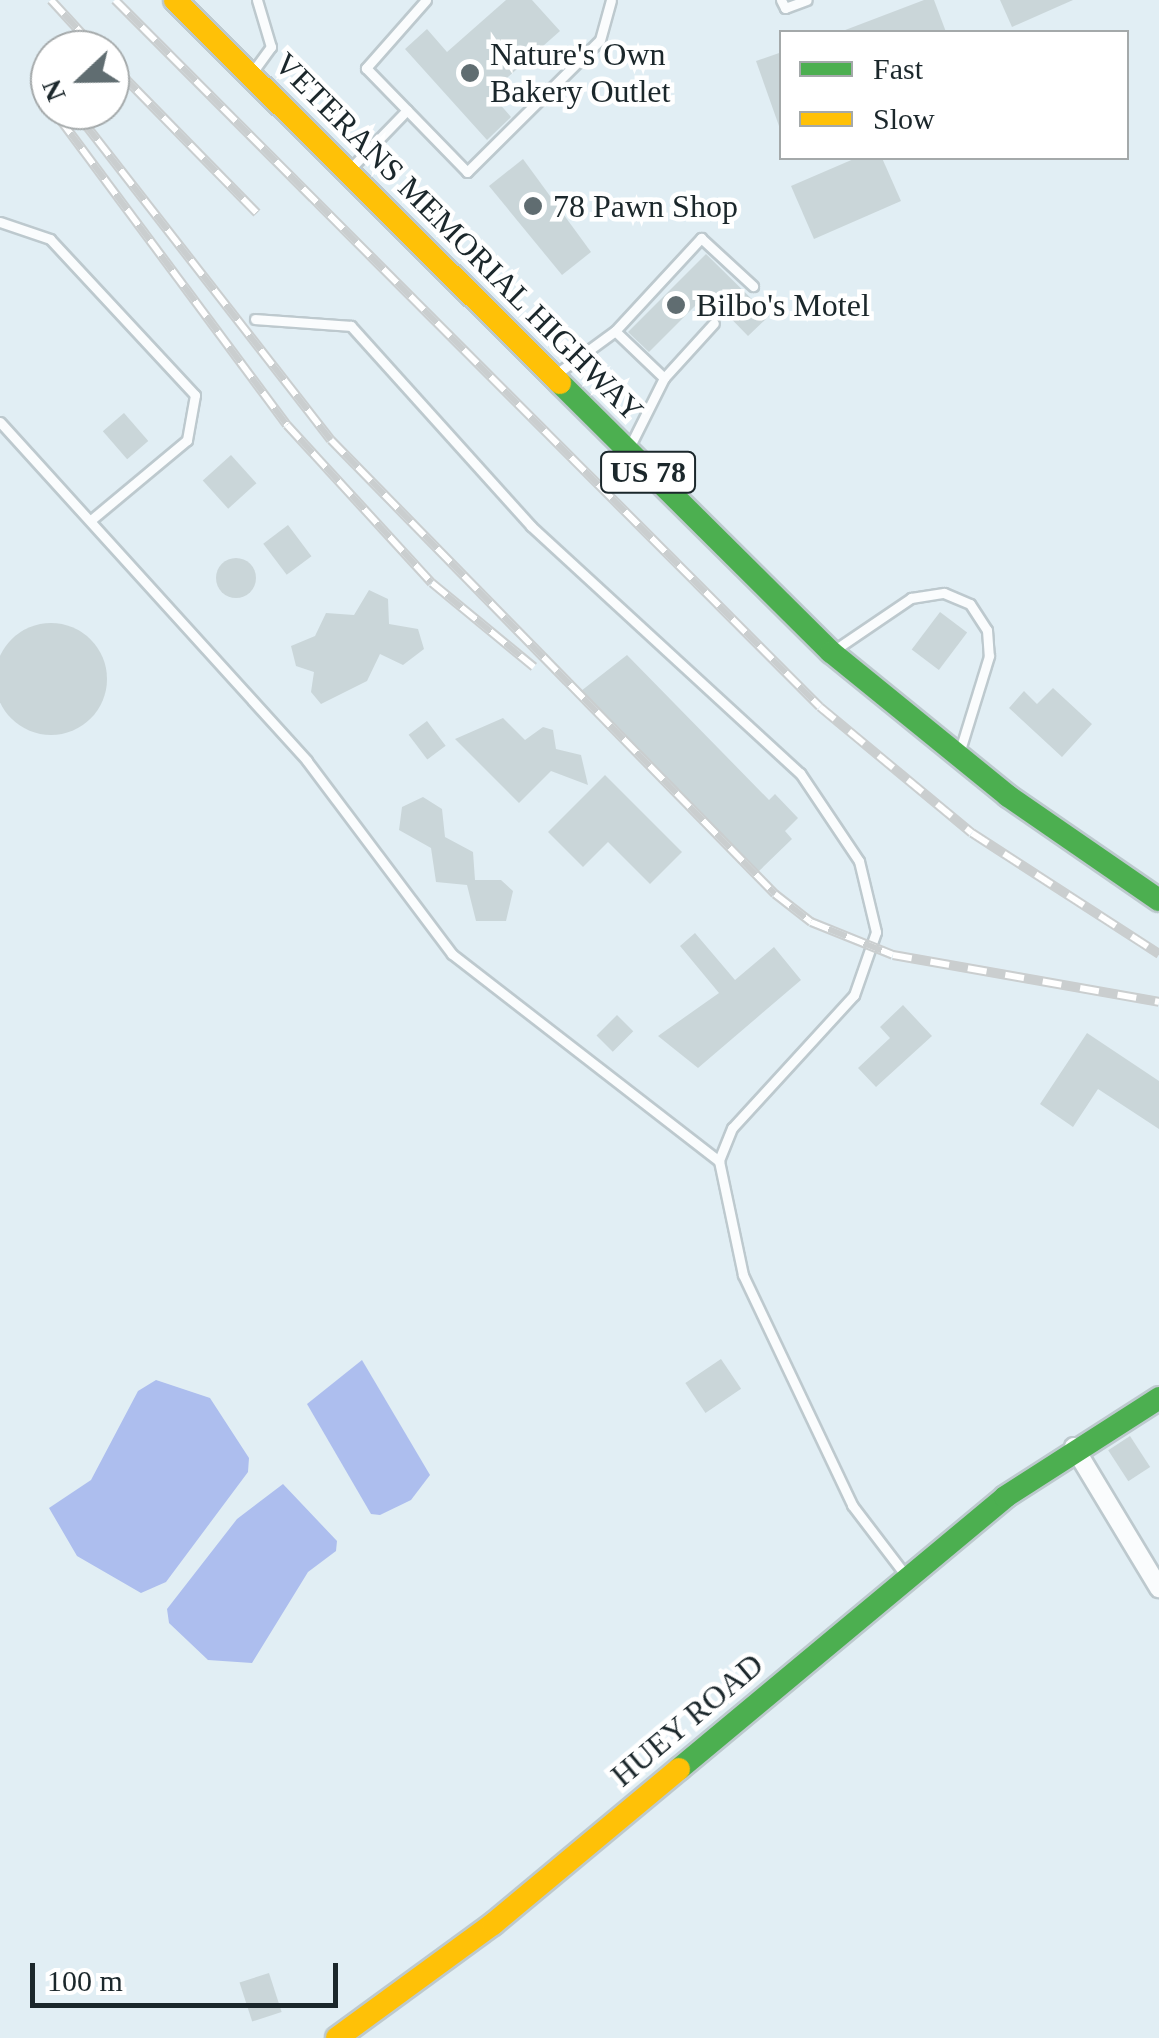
<!DOCTYPE html>
<style>
body{margin:0}
#map{position:relative;width:1159px;height:2038px;overflow:hidden;background:#e1eef4;font-family:"Times New Roman",serif}
div>[style]{position:absolute}
.water>*{inset:0;background:#adbeee}
.building>*{inset:0;background:#cad6d9;transform-origin:0 0}
.round{border-radius:50%}
.roads{filter:drop-shadow(2px 0 #bdc9ce) drop-shadow(-2px 0 #bdc9ce) drop-shadow(0 2px #bdc9ce) drop-shadow(0 -2px #bdc9ce)}
.lane>*{height:9px;margin:-4.5px;padding:0 4.5px;transform-origin:4.5px;border-radius:4.5px;background:#fafcfd}
.street>*{height:18px;margin:-9px;padding:0 9px;transform-origin:9px;border-radius:9px;background:#fafcfd}
.fast>*{height:22px;margin:-11px;padding:0 11px;transform-origin:11px;border-radius:11px;background:#4caf50}
.slow>*{height:22px;margin:-11px;padding:0 11px;transform-origin:11px;border-radius:11px;background:#ffc107}
.rail>*{height:10px;margin-top:-5px;transform-origin:0;background:repeating-linear-gradient(90deg,#fff 0 19px,#cacecf 0 38px);box-sizing:border-box;border-block:2px solid #cacecf}
.dots>*{width:28px;height:28px;translate:-50% -50%;box-sizing:border-box;border:5px solid #fff;border-radius:50%}
span{translate:-50% -50%;white-space:nowrap;text-align:center;line-height:1.15;-webkit-text-stroke:9px #fff;paint-order:stroke}
.shield-label span{padding:2px 8px;background:#fff;border:2px solid;border-radius:8px;-webkit-text-stroke-width:0}
.shield-label{font-size:30px;color:#1b272b;font-weight:700}
.poi-label{font-size:32px;color:#1b272b}
.left{translate:0 -50%;text-align:left}
.street-label{font-size:32px;color:#1b272b}
.legend{position:absolute;left:779px;top:30px;width:350px;height:130px;box-sizing:border-box;background:#fff;border:2px solid #a4a9aa;margin:0;padding:12px 18px;list-style:none;font-size:30px;color:#1b272b}
.legend li{display:flex;align-items:center;gap:20px;height:50px}
.legend b{width:50px;border:2px solid #a4a9aa}
.north{position:absolute;left:30px;top:30px;width:100px;height:100px;box-sizing:border-box;background:#fff;border:2px solid #a4a9aa;border-radius:50%;rotate:248deg;font-size:28px;font-weight:700;line-height:40px;text-align:center;color:#1b272b}
.north::after{content:'';display:block;margin:auto;width:35px;height:45px;background:#606d71;clip-path:polygon(50% 0,100% 100%,50% 72%,0 100%)}
.scale{position:absolute;left:30px;top:1963px;width:308px;height:45px;box-sizing:border-box;border:5px solid #1b272b;border-top:0;padding-left:12px;font-size:30px;line-height:35px;white-space:nowrap;color:#1b272b;-webkit-text-stroke:8px #fff;paint-order:stroke}
</style>
<div id="map">
<div class="water">
<div style="clip-path:polygon(362px 1360px,430px 1475px,411px 1500px,380px 1515px,371px 1514px,307px 1404px)"></div>
<div style="clip-path:polygon(156px 1380px,210px 1398px,249px 1458px,248px 1472px,166px 1582px,141px 1593px,77px 1556px,49px 1508px,91px 1480px,138px 1391px)"></div>
<div style="clip-path:polygon(283px 1484px,337px 1541px,336px 1551px,308px 1572px,252px 1663px,208px 1660px,169px 1623px,167px 1609px,237px 1519px)"></div>
</div>
<div class="building">
<div style="clip-path:polygon(506px 0,532px 0,560px 31px,490px 93px,511px 117px,487px 140px,405px 49px,427px 29px,447px 52px)"></div>
<div style="clip-path:polygon(924px 0,934px 0,946px 32px,840px 32px)"></div>
<div style="clip-path:polygon(1000px 0,1073px 0,1012px 27px)"></div>
<div style="clip-path:polygon(782px 52px,782px 126px,779px 126px,756px 61px)"></div>
<div style="clip-path:polygon(856px 158px,882px 158px,901px 201px,814px 239px,791px 186px)"></div>
<div style="clip-path:polygon(523px 159px,591px 252px,562px 275px,489px 186px)"></div>
<div style="clip-path:polygon(706px 254px,769px 316px,748px 336px,707px 294px,649px 352px,628px 332px)"></div>
<div style="left:124px;top:413px;width:37px;height:28px;rotate:49deg"></div>
<div style="left:231px;top:455px;width:38px;height:38px;rotate:48deg"></div>
<div style="left:288px;top:525px;width:39px;height:31px;rotate:53deg"></div>
<div class="round" style="left:216px;top:558px;width:40px;height:40px"></div>
<div style="clip-path:polygon(369px 590px,388px 599px,389px 624px,418px 629px,424px 649px,403px 665px,380px 654px,367px 681px,321px 704px,311px 692px,314px 672px,296px 666px,291px 646px,315px 636px,326px 613px,354px 615px)"></div>
<div style="left:940px;top:612px;width:34px;height:47px;rotate:37deg"></div>
<div class="round" style="left:-5px;top:623px;width:112px;height:112px"></div>
<div style="clip-path:polygon(627px 655px,769px 800px,775px 794px,798px 818px,785px 831px,792px 839px,758px 872px,581px 691px)"></div>
<div style="clip-path:polygon(1053px 688px,1092px 724px,1062px 757px,1009px 708px,1024px 691px,1037px 704px)"></div>
<div style="clip-path:polygon(503px 718px,525px 740px,543px 727px,553px 730px,556px 749px,581px 755px,588px 785px,551px 771px,519px 803px,455px 739px)"></div>
<div style="left:427px;top:721px;width:31px;height:23px;rotate:53deg"></div>
<div style="clip-path:polygon(605px 775px,682px 852px,650px 884px,608px 842px,583px 867px,548px 832px)"></div>
<div style="clip-path:polygon(423px 797px,442px 809px,445px 837px,473px 852px,475px 880px,501px 880px,513px 891px,506px 921px,476px 921px,467px 885px,436px 882px,431px 848px,399px 830px,402px 807px)"></div>
<div style="clip-path:polygon(695px 933px,735px 980px,774px 947px,801px 980px,698px 1068px,658px 1036px,719px 993px,680px 946px)"></div>
<div style="clip-path:polygon(903px 1005px,932px 1036px,876px 1087px,858px 1068px,890px 1038px,880px 1027px)"></div>
<div style="left:617px;top:1015px;width:23px;height:29px;rotate:45deg"></div>
<div style="clip-path:polygon(1087px 1033px,1159px 1081px,1159px 1129px,1098px 1089px,1073px 1127px,1040px 1104px)"></div>
<div style="left:721px;top:1359px;width:36px;height:43px;rotate:56deg"></div>
<div style="left:1130px;top:1436px;width:37px;height:26px;rotate:57deg"></div>
<div style="left:269px;top:1973px;width:41px;height:31px;rotate:72deg"></div>
</div>
<div class="roads">
<div class="lane">
<div style="left:426px;top:0;width:91px;rotate:131.4deg"></div>
<div style="left:366px;top:68px;width:145px;rotate:45.8deg"></div>
<div style="left:467px;top:172px;width:187px;rotate:-44.8deg"></div>
<div style="left:600px;top:40px;width:41px;rotate:-74.6deg"></div>
<div style="left:781px;top:0;width:9px;rotate:63deg"></div>
<div style="left:785px;top:8px;width:23px;rotate:-20deg"></div>
<div style="left:254px;top:70px;width:29px;rotate:-54deg"></div>
<div style="left:271px;top:47px;width:49px;rotate:-106.6deg"></div>
<div style="left:350px;top:169px;width:82px;rotate:-46deg"></div>
<div style="left:0;top:222px;width:53px;rotate:18.8deg"></div>
<div style="left:50px;top:239px;width:213px;rotate:47.1deg"></div>
<div style="left:195px;top:395px;width:46px;rotate:100.1deg"></div>
<div style="left:187px;top:440px;width:125px;rotate:140.2deg"></div>
<div style="left:255px;top:319px;width:96px;rotate:4.2deg"></div>
<div style="left:351px;top:326px;width:269px;rotate:48deg"></div>
<div style="left:531px;top:526px;width:365px;rotate:42.6deg"></div>
<div style="left:800px;top:773px;width:106px;rotate:56.2deg"></div>
<div style="left:859px;top:861px;width:73px;rotate:76.5deg"></div>
<div style="left:876px;top:932px;width:67px;rotate:109.2deg"></div>
<div style="left:854px;top:995px;width:180px;rotate:132.5deg"></div>
<div style="left:732px;top:1128px;width:35px;rotate:112deg"></div>
<div style="left:719px;top:1161px;width:116px;rotate:78.1deg"></div>
<div style="left:743px;top:1275px;width:255px;rotate:64.6deg"></div>
<div style="left:852px;top:1505px;width:89px;rotate:52.7deg"></div>
<div style="left:615px;top:331px;width:68px;rotate:43.8deg"></div>
<div style="left:559px;top:372px;width:69px;rotate:-36.2deg"></div>
<div style="left:615px;top:331px;width:127px;rotate:-47.2deg"></div>
<div style="left:701px;top:238px;width:71px;rotate:42.7deg"></div>
<div style="left:0;top:422px;width:457px;rotate:47.8deg"></div>
<div style="left:307px;top:761px;width:241px;rotate:53.1deg"></div>
<div style="left:452px;top:954px;width:338px;rotate:37.8deg"></div>
<div style="left:631px;top:444px;width:74px;rotate:-63.4deg"></div>
<div style="left:664px;top:378px;width:74px;rotate:-47.7deg"></div>
<div style="left:836px;top:649px;width:91px;rotate:-34.2deg"></div>
<div style="left:911px;top:598px;width:33px;rotate:-9deg"></div>
<div style="left:944px;top:593px;width:28px;rotate:23deg"></div>
<div style="left:970px;top:604px;width:31px;rotate:57deg"></div>
<div style="left:987px;top:630px;width:26px;rotate:86deg"></div>
<div style="left:989px;top:656px;width:98px;rotate:107.1deg"></div>
</div>
<div class="street">
<div style="left:1074px;top:1447px;width:165px;rotate:58.9deg"></div>
</div>
<div class="fast">
<div style="left:560px;top:383px;width:382px;rotate:44.8deg"></div>
<div style="left:831px;top:652px;width:228px;rotate:39.1deg"></div>
<div style="left:1008px;top:796px;width:183px;rotate:34.6deg"></div>
<div style="left:679px;top:1769px;width:425px;rotate:-39.8deg"></div>
<div style="left:1005px;top:1497px;width:183px;rotate:-32.7deg"></div>
</div>
<div class="slow">
<div style="left:175px;top:0;width:543px;rotate:44.85deg"></div>
<div style="left:337px;top:2038px;width:193px;rotate:-36.2deg"></div>
<div style="left:493px;top:1924px;width:242px;rotate:-39.8deg"></div>
</div>
</div>
<div class="rail">
<div style="left:51px;top:0;width:68px;rotate:47.4deg"></div>
<div style="left:115px;top:0;width:998px;rotate:45.08deg"></div>
<div style="left:820px;top:707px;width:197px;rotate:39.7deg"></div>
<div style="left:972px;top:833px;width:223px;rotate:32.9deg"></div>
<div style="left:110px;top:63px;width:210px;rotate:45.6deg"></div>
<div style="left:74px;top:110px;width:418px;rotate:52.1deg"></div>
<div style="left:331px;top:440px;width:635px;rotate:45.64deg"></div>
<div style="left:775px;top:894px;width:46px;rotate:37.9deg"></div>
<div style="left:811px;top:922px;width:88px;rotate:21.9deg"></div>
<div style="left:893px;top:955px;width:270px;rotate:10deg"></div>
<div style="left:59px;top:118px;width:382px;rotate:53.4deg"></div>
<div style="left:287px;top:425px;width:214px;rotate:47.5deg"></div>
<div style="left:432px;top:583px;width:132px;rotate:39.5deg"></div>
</div>
<div class="dots">
<div style="left:470px;top:73px;background:#606d71"></div>
<div style="left:533px;top:206px;background:#606d71"></div>
<div style="left:676px;top:305px;background:#606d71"></div>
</div>
<div class="shield-label">
<span style="left:648px;top:472px">US 78</span>
</div>
<div class="poi-label">
<span class="left" style="left:490px;top:73px">Nature's Own<br>Bakery Outlet</span>
<span class="left" style="left:553px;top:206px">78 Pawn Shop</span>
<span class="left" style="left:696px;top:305px">Bilbo's Motel</span>
</div>
<div class="street-label">
<span style="left:459px;top:237px;rotate:45deg">VETERANS MEMORIAL HIGHWAY</span>
<span style="left:687px;top:1720px;rotate:-40deg">HUEY ROAD</span>
</div>
<ul class="legend">
<li><b style="height:12px;background:#4caf50"></b>Fast</li>
<li><b style="height:12px;background:#ffc107"></b>Slow</li>
</ul>
<div class="north">N</div>
<div class="scale">100 m</div>
</div>
